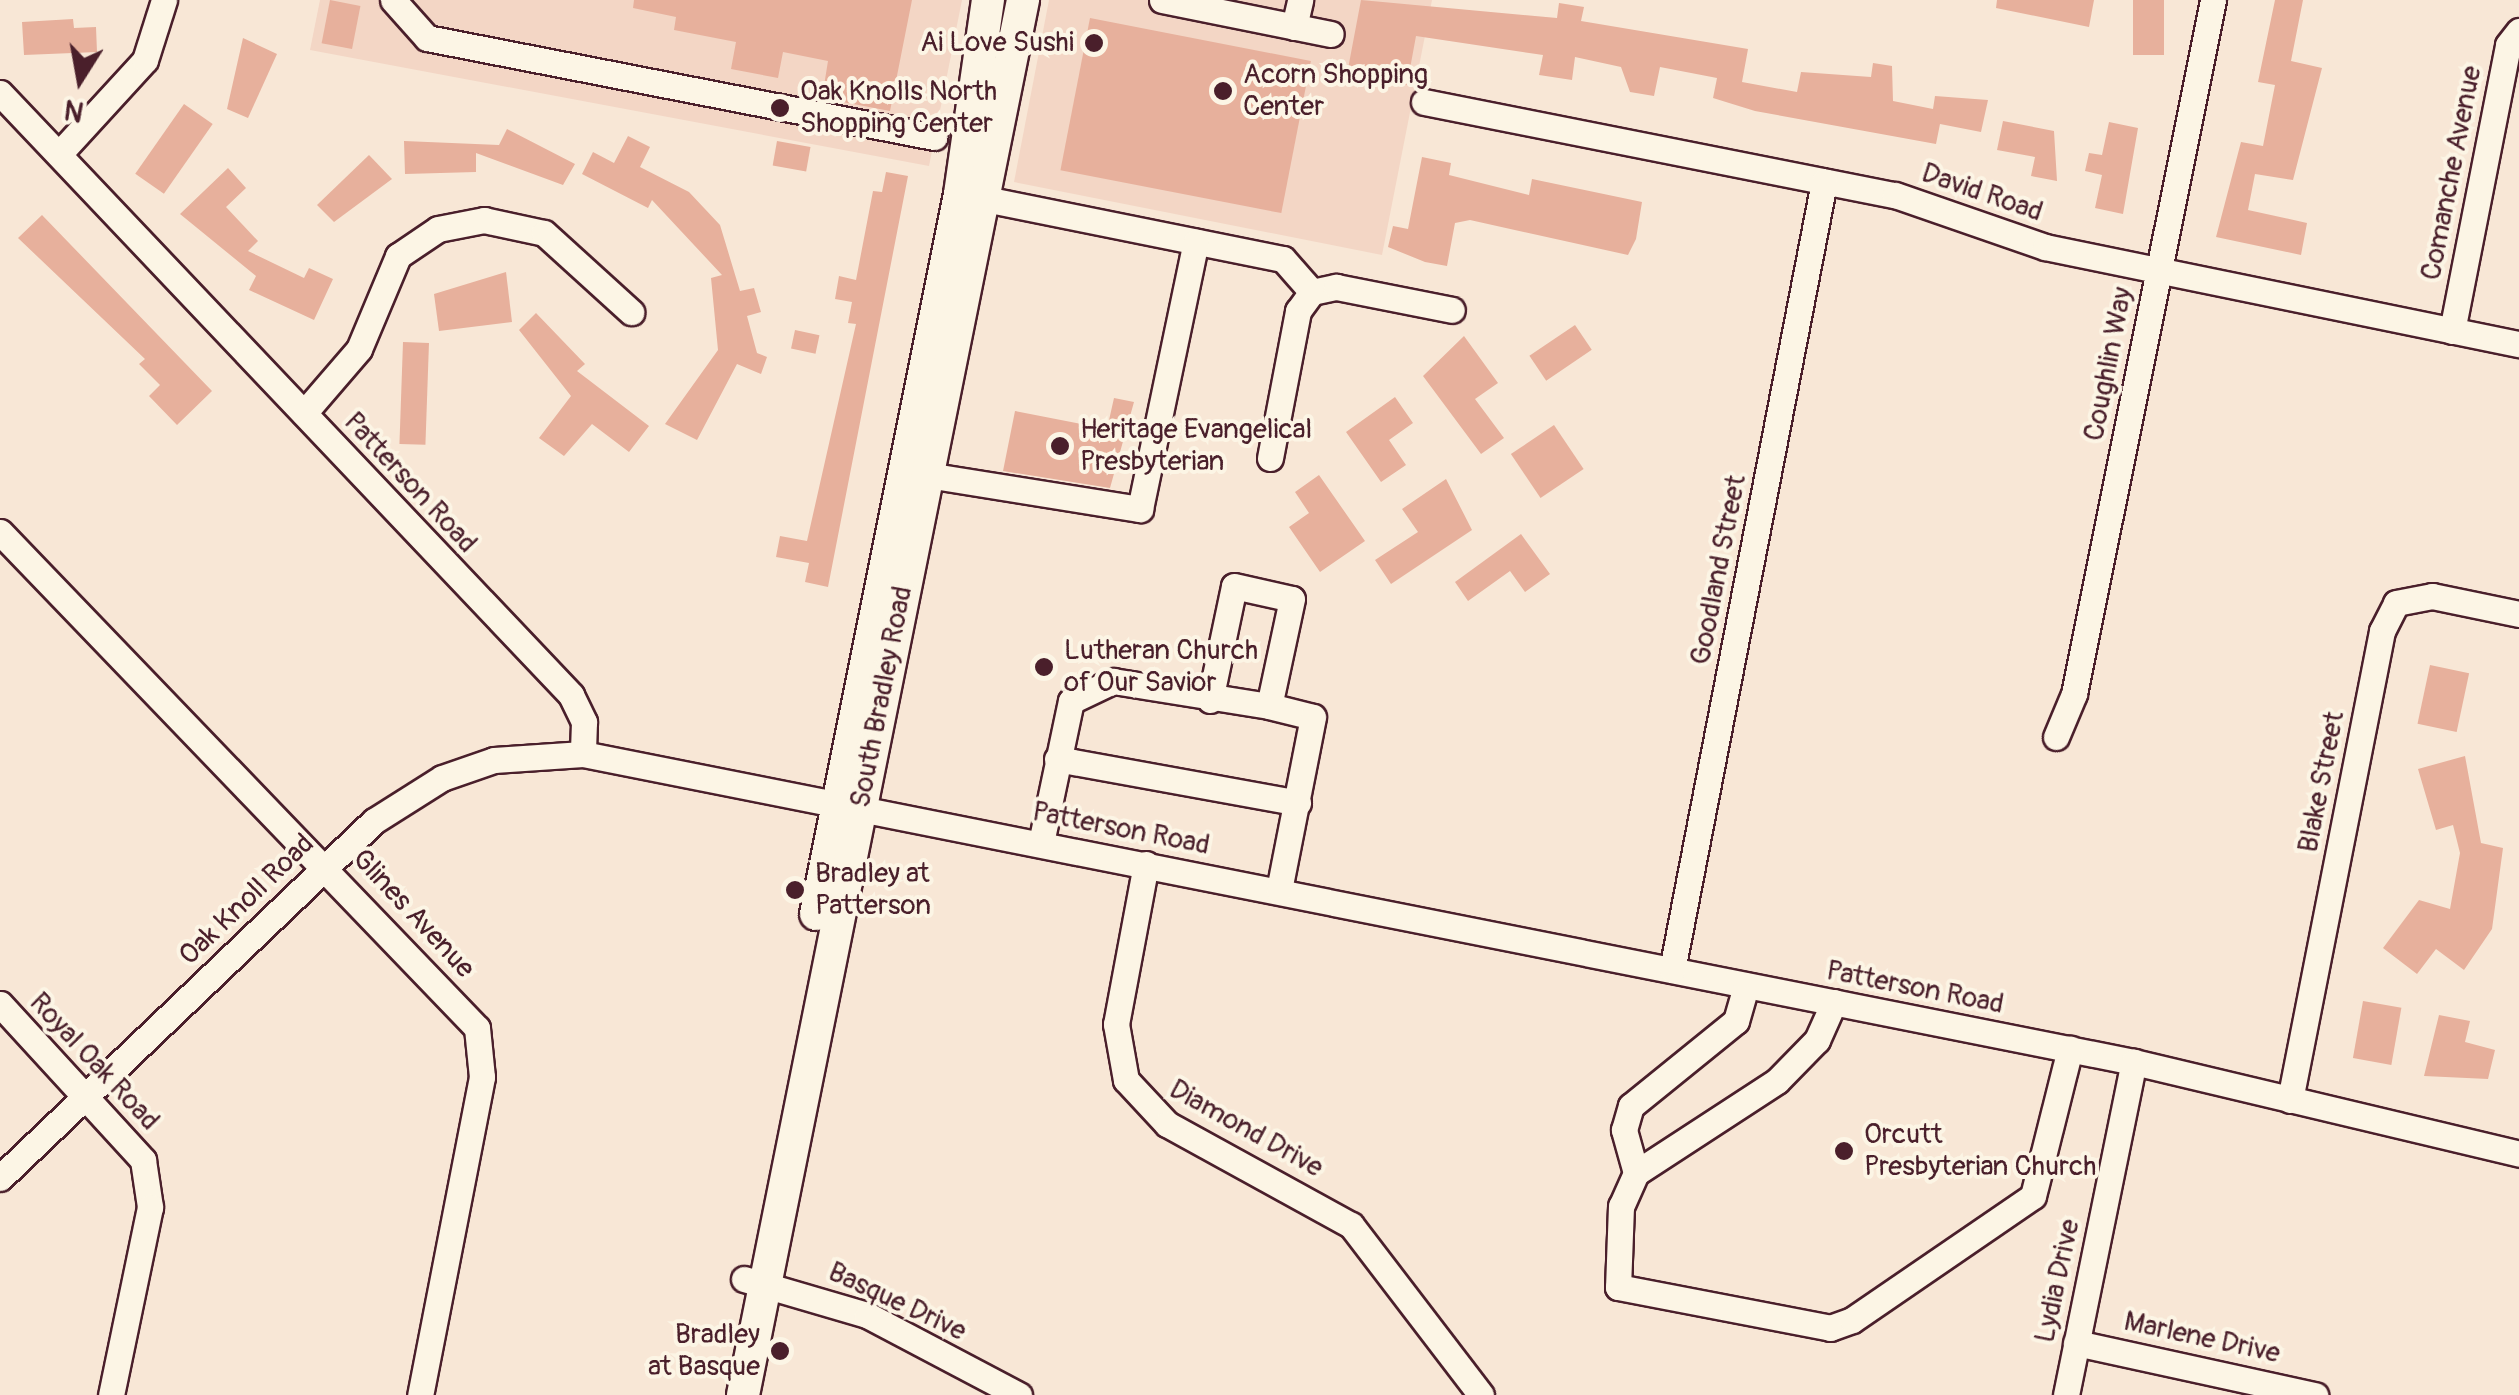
<!DOCTYPE html>
<style>
body{margin:0}
#map{position:relative;width:2519px;height:1395px;overflow:hidden;background:#f8e7d6;font-family:Pangolin,sans-serif}
div>[style]{position:absolute}
.built>*{inset:0;background:#f3d6c5}
.building>*{inset:0;background:#e7b09c;transform-origin:0 0}
.roads{filter:drop-shadow(2px 0 #4a1f2b) drop-shadow(-2px 0 #4a1f2b) drop-shadow(0 2px #4a1f2b) drop-shadow(0 -2px #4a1f2b)}
.minor>*{height:25px;margin:-12.5px;padding:0 12.5px;transform-origin:12.5px;border-radius:12.5px;background:#fcf5e5}
.major>*{height:32px;margin:-16px;padding:0 16px;transform-origin:16px;border-radius:16px;background:#fcf5e5}
.dots>*{width:28px;height:28px;translate:-50% -50%;box-sizing:border-box;border:5px solid #fcf5e5;border-radius:50%}
span{translate:-50% -50%;white-space:nowrap;text-align:center;line-height:1.15;-webkit-text-stroke:8px #fcf5e5;paint-order:stroke}
.poi-label{font-size:28px;color:#4a1f2b}
.right{translate:-100% -50%;text-align:right}
.left{translate:0 -50%;text-align:left}
.street-label{font-size:28px;color:#4a1f2b}
.north{position:absolute;left:30px;top:30px;width:100px;height:100px;-webkit-text-stroke:8px #fcf5e5;paint-order:stroke;rotate:191deg;font-size:28px;font-weight:700;line-height:40px;text-align:center;color:#4a1f2b}
.north::after{content:'';display:block;margin:auto;width:35px;height:45px;background:#4a1f2b;clip-path:polygon(50% 0,100% 100%,50% 72%,0 100%)}
</style>
<div id="map">
<div class="built">
<div style="clip-path:polygon(320px 0,962px 0,929px 166px,310px 50px)"></div>
<div style="clip-path:polygon(1049px 0,1432px 0,1382px 255px,1014px 182px)"></div>
</div>
<div class="building">
<div style="left:330px;top:0;width:31px;height:44px;rotate:11deg"></div>
<div style="clip-path:polygon(634px 0,912px 0,890px 111px,822px 98px,828px 61px,783px 52px,778px 78px,731px 69px,736px 42px,674px 30px,676px 17px,633px 8px)"></div>
<div style="clip-path:polygon(1361px 0,1557px 18px,1559px 3px,1584px 7px,1581px 21px,1748px 49px,1742px 82px,1797px 92px,1801px 72px,1871px 77px,1873px 63px,1892px 66px,1893px 101px,1933px 109px,1935px 96px,1988px 100px,1981px 132px,1940px 124px,1936px 144px,1755px 111px,1713px 98px,1717px 78px,1660px 67px,1654px 96px,1630px 92px,1621px 67px,1575px 57px,1572px 80px,1539px 75px,1543px 55px,1416px 36px,1407px 85px,1347px 74px)"></div>
<div style="clip-path:polygon(1997px 0,2094px 0,2089px 27px,1996px 8px)"></div>
<div style="left:2133px;top:0;width:31px;height:55px"></div>
<div style="clip-path:polygon(2275px 0,2303px 0,2291px 61px,2322px 68px,2293px 180px,2255px 174px,2248px 210px,2307px 223px,2301px 255px,2216px 237px,2241px 142px,2263px 146px,2275px 85px,2258px 82px)"></div>
<div style="left:1090px;top:18px;width:225px;height:155px;rotate:11deg"></div>
<div style="clip-path:polygon(73px 19px,74px 28px,96px 27px,97px 52px,24px 55px,22px 22px)"></div>
<div style="clip-path:polygon(243px 38px,277px 54px,248px 118px,227px 109px)"></div>
<div style="left:184px;top:104px;width:35px;height:85px;rotate:35deg"></div>
<div style="clip-path:polygon(2003px 121px,2054px 131px,2057px 181px,2031px 176px,2035px 157px,1997px 150px)"></div>
<div style="clip-path:polygon(2109px 122px,2138px 128px,2123px 214px,2095px 208px,2102px 175px,2085px 171px,2089px 153px,2102px 155px)"></div>
<div style="clip-path:polygon(507px 129px,575px 164px,563px 185px,476px 153px,476px 172px,405px 174px,404px 141px,499px 145px)"></div>
<div style="clip-path:polygon(628px 136px,650px 147px,640px 167px,689px 192px,720px 225px,740px 291px,754px 288px,761px 312px,747px 316px,757px 353px,767px 357px,761px 374px,737px 364px,697px 440px,665px 424px,718px 350px,711px 278px,722px 275px,652px 200px,648px 208px,582px 174px,593px 152px,614px 163px)"></div>
<div style="left:777px;top:141px;width:34px;height:25px;rotate:10deg"></div>
<div style="clip-path:polygon(369px 155px,392px 179px,334px 222px,317px 205px)"></div>
<div style="clip-path:polygon(1422px 157px,1451px 163px,1449px 175px,1529px 195px,1532px 179px,1642px 202px,1636px 239px,1628px 255px,1470px 220px,1455px 223px,1447px 266px,1425px 262px,1388px 247px,1393px 226px,1408px 229px)"></div>
<div style="clip-path:polygon(228px 168px,246px 188px,226px 207px,258px 241px,248px 251px,304px 278px,309px 268px,333px 279px,314px 320px,249px 290px,256px 276px,180px 214px)"></div>
<div style="clip-path:polygon(886px 172px,908px 176px,828px 587px,805px 582px,809px 563px,776px 557px,780px 536px,807px 541px,856px 324px,848px 323px,852px 302px,835px 299px,839px 276px,856px 280px,873px 191px,882px 192px)"></div>
<div style="clip-path:polygon(42px 215px,212px 391px,177px 425px,149px 396px,160px 385px,139px 364px,145px 359px,18px 238px)"></div>
<div style="clip-path:polygon(506px 272px,512px 322px,439px 331px,434px 294px)"></div>
<div style="clip-path:polygon(536px 313px,585px 364px,577px 371px,649px 426px,629px 452px,592px 424px,564px 456px,539px 438px,571px 396px,519px 330px)"></div>
<div style="left:1575px;top:325px;width:30px;height:55px;rotate:56deg"></div>
<div style="left:795px;top:330px;width:25px;height:19px;rotate:12deg"></div>
<div style="clip-path:polygon(1464px 336px,1498px 383px,1475px 399px,1504px 438px,1481px 454px,1423px 376px)"></div>
<div style="left:403px;top:342px;width:26px;height:102px;rotate:2deg"></div>
<div style="clip-path:polygon(1395px 397px,1413px 423px,1389px 440px,1406px 465px,1381px 482px,1346px 432px)"></div>
<div style="clip-path:polygon(1114px 398px,1134px 402px,1110px 488px,1003px 471px,1015px 411px,1107px 429px)"></div>
<div style="left:1554px;top:425px;width:53px;height:52px;rotate:56deg"></div>
<div style="clip-path:polygon(1319px 475px,1365px 541px,1320px 572px,1289px 527px,1309px 513px,1295px 492px)"></div>
<div style="clip-path:polygon(1446px 479px,1472px 530px,1391px 584px,1375px 560px,1418px 532px,1402px 509px)"></div>
<div style="clip-path:polygon(1521px 534px,1550px 574px,1525px 592px,1510px 571px,1468px 601px,1455px 582px)"></div>
<div style="left:2430px;top:665px;width:40px;height:60px;rotate:12deg"></div>
<div style="clip-path:polygon(2465px 756px,2481px 843px,2503px 848px,2492px 929px,2464px 970px,2436px 949px,2417px 974px,2383px 948px,2419px 900px,2450px 909px,2460px 853px,2453px 825px,2436px 830px,2418px 769px)"></div>
<div style="left:2363px;top:1001px;width:39px;height:58px;rotate:10deg"></div>
<div style="clip-path:polygon(2439px 1015px,2470px 1021px,2465px 1042px,2495px 1050px,2488px 1079px,2424px 1076px)"></div>
</div>
<div class="roads">
<div class="minor">
<div style="left:393px;top:0;width:51px;rotate:48.2deg"></div>
<div style="left:427px;top:38px;width:517px;rotate:11.05deg"></div>
<div style="left:1162px;top:0;width:172px;rotate:11.4deg"></div>
<div style="left:1294px;top:27px;width:28px;rotate:-77deg"></div>
<div style="left:0;top:93px;width:830px;rotate:46.51deg"></div>
<div style="left:571px;top:695px;width:30px;rotate:64deg"></div>
<div style="left:584px;top:722px;width:32px;rotate:92deg"></div>
<div style="left:583px;top:754px;width:1581px;rotate:11.23deg"></div>
<div style="left:2134px;top:1062px;width:396px;rotate:13.4deg"></div>
<div style="left:1424px;top:102px;width:480px;rotate:11.2deg"></div>
<div style="left:1895px;top:195px;width:159px;rotate:19.1deg"></div>
<div style="left:2045px;top:247px;width:484px;rotate:11.6deg"></div>
<div style="left:59px;top:154px;width:127px;rotate:-47.5deg"></div>
<div style="left:145px;top:60px;width:63px;rotate:-72.4deg"></div>
<div style="left:965px;top:195px;width:324px;rotate:11.4deg"></div>
<div style="left:1283px;top:259px;width:44px;rotate:48.7deg"></div>
<div style="left:2452px;top:331px;width:291px;rotate:-78.9deg"></div>
<div style="left:2508px;top:45px;width:18px;rotate:-52deg"></div>
<div style="left:304px;top:413px;width:84px;rotate:-49.3deg"></div>
<div style="left:359px;top:349px;width:101px;rotate:-67.2deg"></div>
<div style="left:398px;top:256px;width:48px;rotate:-34deg"></div>
<div style="left:438px;top:229px;width:47px;rotate:-11.1deg"></div>
<div style="left:484px;top:220px;width:61px;rotate:12.2deg"></div>
<div style="left:544px;top:233px;width:118px;rotate:42.2deg"></div>
<div style="left:1270px;top:458px;width:150px;rotate:-79.2deg"></div>
<div style="left:1298px;top:311px;width:24px;rotate:-54deg"></div>
<div style="left:1312px;top:292px;width:25px;rotate:-12deg"></div>
<div style="left:1336px;top:287px;width:118px;rotate:11.2deg"></div>
<div style="left:927px;top:475px;width:216px;rotate:9.1deg"></div>
<div style="left:1140px;top:509px;width:273px;rotate:-78.2deg"></div>
<div style="left:0;top:532px;width:688px;rotate:46.12deg"></div>
<div style="left:477px;top:1028px;width:49px;rotate:84.2deg"></div>
<div style="left:482px;top:1077px;width:324px;rotate:101deg"></div>
<div style="left:1210px;top:700px;width:116px;rotate:-78.1deg"></div>
<div style="left:1234px;top:586px;width:59px;rotate:12.6deg"></div>
<div style="left:1292px;top:599px;width:109px;rotate:102.1deg"></div>
<div style="left:2056px;top:737px;width:47px;rotate:-67.3deg"></div>
<div style="left:2074px;top:694px;width:708px;rotate:-78.67deg"></div>
<div style="left:1057px;top:759px;width:245px;rotate:10.3deg"></div>
<div style="left:1041px;top:843px;width:145px;rotate:-78.1deg"></div>
<div style="left:1071px;top:701px;width:47px;rotate:-25.5deg"></div>
<div style="left:1113px;top:681px;width:158px;rotate:9.1deg"></div>
<div style="left:1269px;top:706px;width:45px;rotate:14deg"></div>
<div style="left:1313px;top:717px;width:177px;rotate:101.1deg"></div>
<div style="left:1146px;top:864px;width:163px;rotate:100.6deg"></div>
<div style="left:1116px;top:1024px;width:57px;rotate:79.9deg"></div>
<div style="left:1126px;top:1080px;width:60px;rotate:47deg"></div>
<div style="left:1167px;top:1124px;width:210px;rotate:28.8deg"></div>
<div style="left:1351px;top:1225px;width:214px;rotate:52.6deg"></div>
<div style="left:1672px;top:970px;width:803px;rotate:-79.08deg"></div>
<div style="left:1834px;top:1002px;width:42px;rotate:114.1deg"></div>
<div style="left:1817px;top:1040px;width:57px;rotate:134.3deg"></div>
<div style="left:1777px;top:1081px;width:168px;rotate:146.9deg"></div>
<div style="left:1636px;top:1173px;width:36px;rotate:114deg"></div>
<div style="left:1621px;top:1206px;width:81px;rotate:92.1deg"></div>
<div style="left:1618px;top:1287px;width:216px;rotate:10.9deg"></div>
<div style="left:1830px;top:1328px;width:23px;rotate:-20deg"></div>
<div style="left:1852px;top:1320px;width:219px;rotate:-34.4deg"></div>
<div style="left:2033px;top:1196px;width:152px;rotate:-75.9deg"></div>
<div style="left:0;top:1004px;width:212px;rotate:47.5deg"></div>
<div style="left:143px;top:1160px;width:48px;rotate:81.5deg"></div>
<div style="left:150px;top:1207px;width:192px;rotate:101.7deg"></div>
<div style="left:2290px;top:1100px;width:478px;rotate:-78.9deg"></div>
<div style="left:2382px;top:631px;width:31px;rotate:-63deg"></div>
<div style="left:2396px;top:603px;width:37px;rotate:-11deg"></div>
<div style="left:2432px;top:596px;width:89px;rotate:11.7deg"></div>
<div style="left:1636px;top:1173px;width:45px;rotate:-105.6deg"></div>
<div style="left:1624px;top:1130px;width:25px;rotate:-74deg"></div>
<div style="left:1631px;top:1106px;width:135px;rotate:-39deg"></div>
<div style="left:1736px;top:1021px;width:37px;rotate:-74deg"></div>
<div style="left:0;top:1178px;width:517px;rotate:-43.67deg"></div>
<div style="left:374px;top:821px;width:80px;rotate:-32.3deg"></div>
<div style="left:442px;top:778px;width:55px;rotate:-19.1deg"></div>
<div style="left:494px;top:760px;width:89px;rotate:-3.9deg"></div>
<div style="left:744px;top:1279px;width:128px;rotate:16.3deg"></div>
<div style="left:867px;top:1315px;width:172px;rotate:27.8deg"></div>
<div style="left:2076px;top:1343px;width:245px;rotate:12.3deg"></div>
<div style="left:2066px;top:1395px;width:340px;rotate:-78.5deg"></div>
</div>
<div class="major">
<div style="left:816px;top:914px;width:734px;rotate:-78.69deg"></div>
<div style="left:960px;top:194px;width:196px;rotate:-81.8deg"></div>
<div style="left:743px;top:1395px;width:1423px;rotate:-78.65deg"></div>
</div>
</div>
<div class="dots">
<div style="left:1094px;top:43px;background:#4a1f2b"></div>
<div style="left:1223px;top:91px;background:#4a1f2b"></div>
<div style="left:780px;top:108px;background:#4a1f2b"></div>
<div style="left:1060px;top:446px;background:#4a1f2b"></div>
<div style="left:1044px;top:667px;background:#4a1f2b"></div>
<div style="left:795px;top:890px;background:#4a1f2b"></div>
<div style="left:1844px;top:1151px;background:#4a1f2b"></div>
<div style="left:780px;top:1351px;background:#4a1f2b"></div>
</div>
<div class="poi-label">
<span class="right" style="left:1074px;top:43px">Ai Love Sushi</span>
<span class="left" style="left:1243px;top:91px">Acorn Shopping<br>Center</span>
<span class="left" style="left:800px;top:108px">Oak Knolls North<br>Shopping Center</span>
<span class="left" style="left:1080px;top:446px">Heritage Evangelical<br>Presbyterian</span>
<span class="left" style="left:1064px;top:667px">Lutheran Church<br>of Our Savior</span>
<span class="left" style="left:815px;top:890px">Bradley at<br>Patterson</span>
<span class="left" style="left:1864px;top:1151px">Orcutt<br>Presbyterian Church</span>
<span class="right" style="left:760px;top:1351px">Bradley<br>at Basque</span>
</div>
<div class="street-label">
<span style="left:2452px;top:173px;rotate:-79deg">Comanche Avenue</span>
<span style="left:1982px;top:193px;rotate:19deg">David Road</span>
<span style="left:2109px;top:364px;rotate:-79deg">Coughlin Way</span>
<span style="left:410px;top:483px;rotate:47deg">Patterson Road</span>
<span style="left:1719px;top:570px;rotate:-79deg">Goodland Street</span>
<span style="left:882px;top:697px;rotate:-79deg">South Bradley Road</span>
<span style="left:2322px;top:782px;rotate:-79deg">Blake Street</span>
<span style="left:1121px;top:829px;rotate:11deg">Patterson Road</span>
<span style="left:247px;top:900px;rotate:-44deg">Oak Knoll Road</span>
<span style="left:413px;top:914px;rotate:47deg">Glines Avenue</span>
<span style="left:1915px;top:988px;rotate:11deg">Patterson Road</span>
<span style="left:94px;top:1062px;rotate:47deg">Royal Oak Road</span>
<span style="left:1246px;top:1129px;rotate:29deg">Diamond Drive</span>
<span style="left:2058px;top:1281px;rotate:-78deg">Lydia Drive</span>
<span style="left:897px;top:1302px;rotate:25deg">Basque Drive</span>
<span style="left:2202px;top:1338px;rotate:12deg">Marlene Drive</span>
</div>
<div class="north">N</div>
</div>
